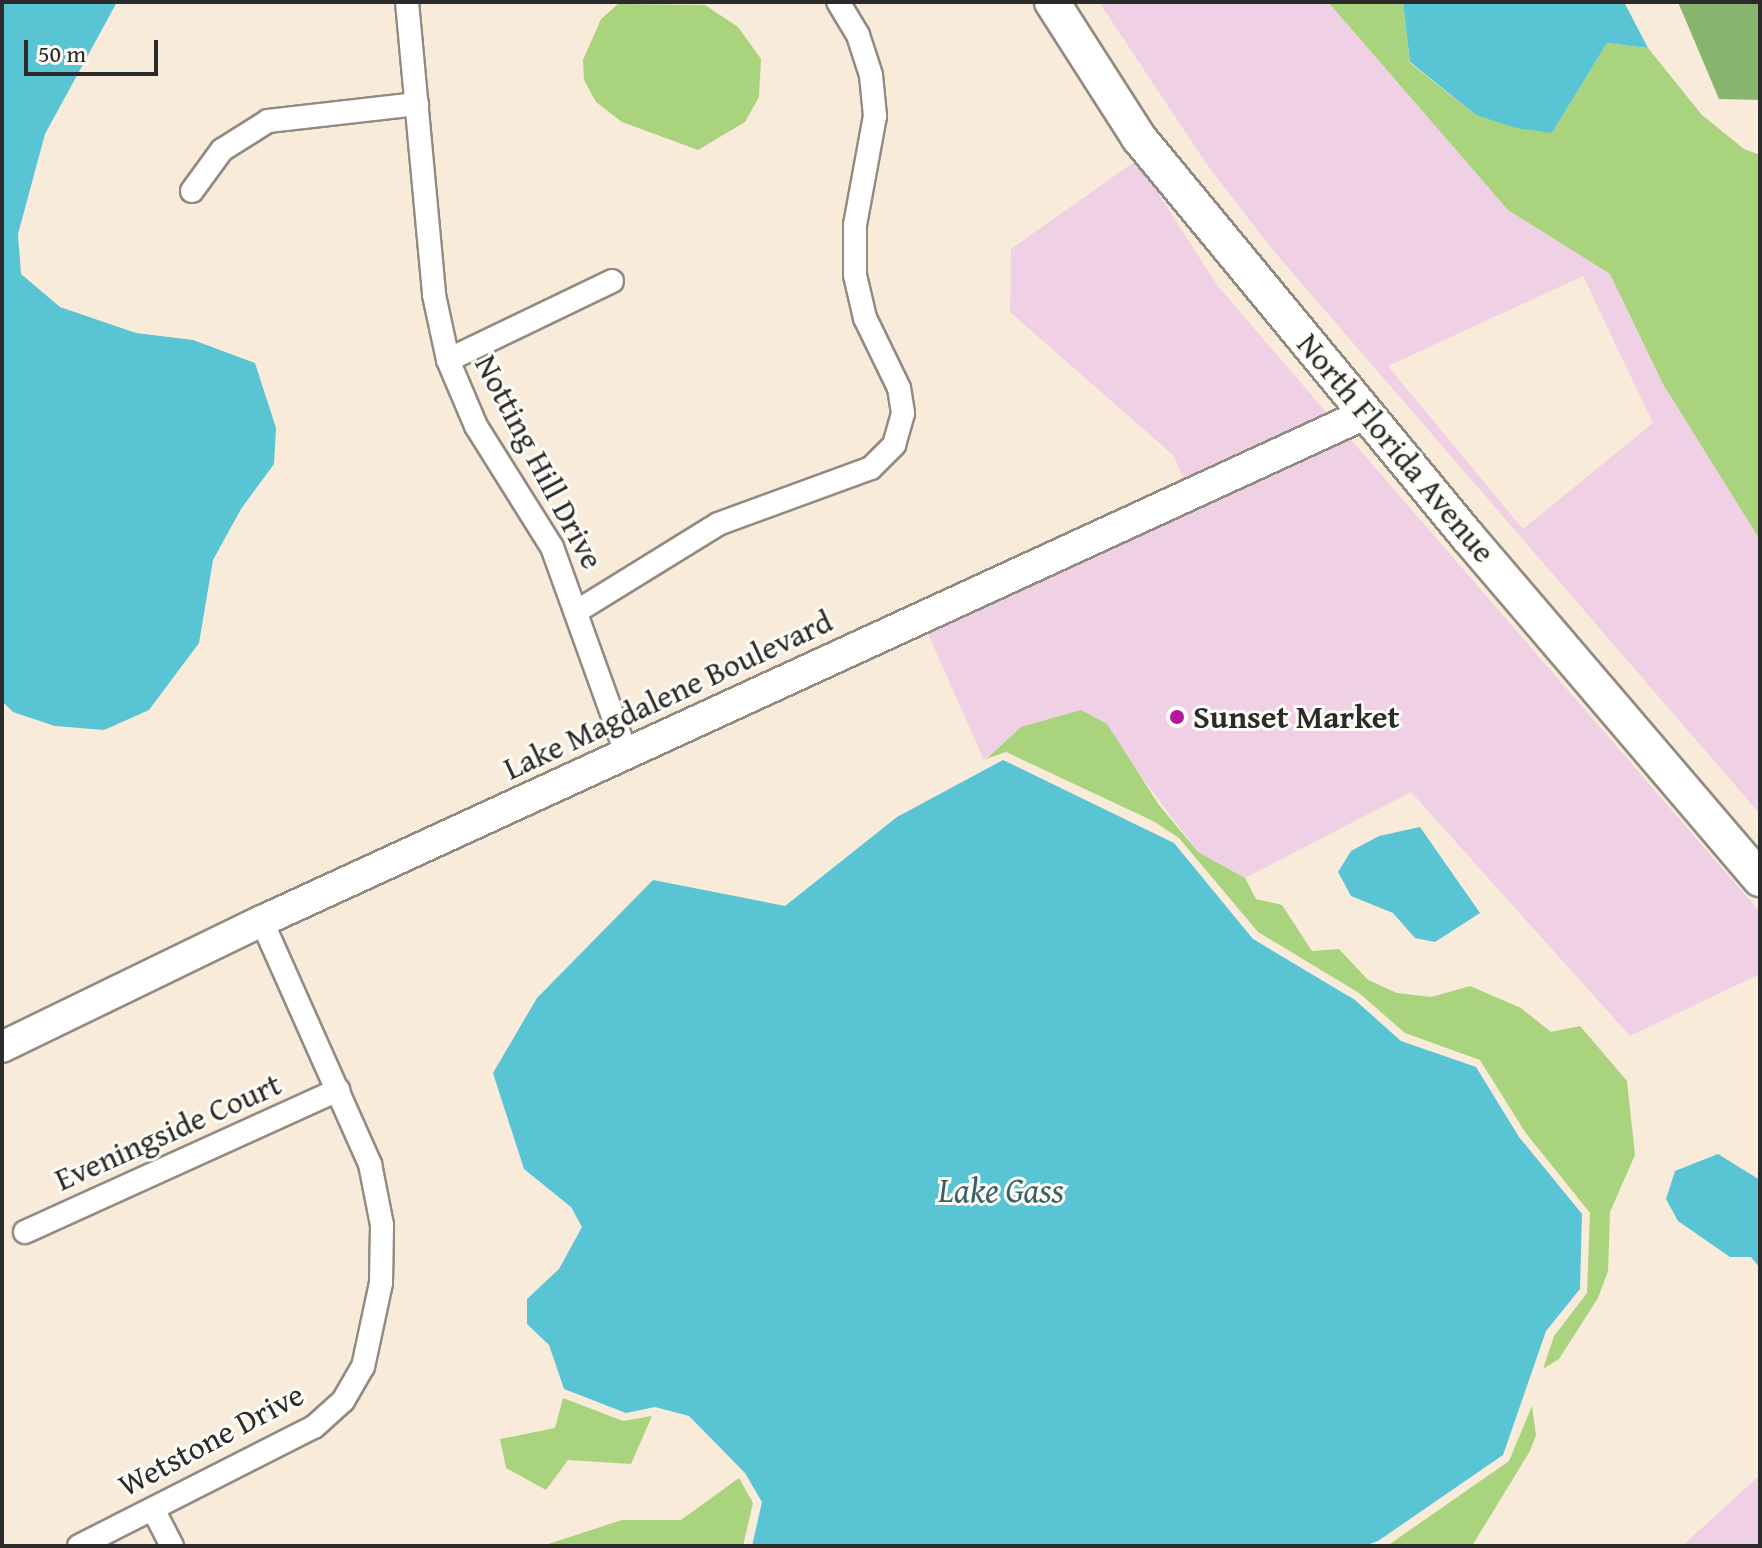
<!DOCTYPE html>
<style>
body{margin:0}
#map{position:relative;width:1762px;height:1548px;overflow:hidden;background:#f8ebd9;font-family:"Gentium Book Plus",serif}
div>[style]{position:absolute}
.built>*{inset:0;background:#f0d0e5}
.green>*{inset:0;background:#aad37e}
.forest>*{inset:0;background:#87b56d}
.water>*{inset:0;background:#59c4d4}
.roads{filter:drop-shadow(2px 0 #928b82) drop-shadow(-2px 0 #928b82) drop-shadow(0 2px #928b82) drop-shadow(0 -2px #928b82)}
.street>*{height:22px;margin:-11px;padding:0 11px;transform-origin:11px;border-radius:11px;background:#fff}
.secondary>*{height:30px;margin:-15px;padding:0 15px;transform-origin:15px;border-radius:15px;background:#fff}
.primary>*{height:34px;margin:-17px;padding:0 17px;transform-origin:17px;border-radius:17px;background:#fff}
.dots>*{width:22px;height:22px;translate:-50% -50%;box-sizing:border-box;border:4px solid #fdfcf7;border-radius:50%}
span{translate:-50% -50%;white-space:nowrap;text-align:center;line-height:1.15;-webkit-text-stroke:6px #fdfcf7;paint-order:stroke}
.street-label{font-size:32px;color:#2b2b2b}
.poi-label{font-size:32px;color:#2b2b2b;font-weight:700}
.left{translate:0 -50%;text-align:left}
.water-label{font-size:34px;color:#3b6166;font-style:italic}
.frame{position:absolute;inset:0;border:4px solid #2b2b2b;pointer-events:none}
.scale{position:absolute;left:24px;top:40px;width:134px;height:36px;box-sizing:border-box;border:4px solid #2b2b2b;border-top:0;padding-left:10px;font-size:24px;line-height:28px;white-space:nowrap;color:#2b2b2b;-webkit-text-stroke:6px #fdfcf7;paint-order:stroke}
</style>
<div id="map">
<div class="built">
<div style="clip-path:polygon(evenodd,1099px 2px,1328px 2px,1508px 210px,1610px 274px,1663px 384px,1760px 540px,1760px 814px,1272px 249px,1208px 166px,1099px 2px,1583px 276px,1653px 423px,1523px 529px,1388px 366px,1583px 276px)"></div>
<div style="clip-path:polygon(1137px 160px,1217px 285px,1331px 418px,1186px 485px,1174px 456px,1010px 312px,1011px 249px)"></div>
<div style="clip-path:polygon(1346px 434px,1760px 912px,1760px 974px,1630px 1036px,1411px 792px,1245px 878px,1198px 852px,1135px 768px,1021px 727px,984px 760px,925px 627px)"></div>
<div style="clip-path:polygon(1760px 1475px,1760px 1546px,1682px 1546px)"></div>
</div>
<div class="green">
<div style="clip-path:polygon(1328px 2px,1403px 2px,1410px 63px,1476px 115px,1552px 133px,1607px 43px,1648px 48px,1702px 115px,1744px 149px,1760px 155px,1760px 540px,1663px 384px,1610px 274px,1508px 210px)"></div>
<div style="clip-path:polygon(618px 4px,705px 5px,738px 27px,761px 59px,759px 97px,745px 122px,698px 150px,622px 122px,596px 102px,584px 80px,583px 60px,601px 19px)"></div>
<div style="clip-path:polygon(1081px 710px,1107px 724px,1159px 805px,1198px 852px,1245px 878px,1256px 899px,1282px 905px,1312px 951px,1339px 949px,1368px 980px,1397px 993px,1431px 997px,1470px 986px,1521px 1008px,1551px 1032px,1580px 1026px,1627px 1081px,1635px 1155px,1610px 1212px,1608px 1271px,1598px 1298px,1559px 1359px,1543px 1369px,1554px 1336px,1587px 1293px,1590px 1213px,1525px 1132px,1480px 1060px,1405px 1033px,1359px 993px,1258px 932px,1179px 838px,1153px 821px,1006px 752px,986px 759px,1021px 727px)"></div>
<div style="clip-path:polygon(563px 1398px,623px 1421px,652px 1416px,631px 1464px,568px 1460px,546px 1490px,506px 1468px,500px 1439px,555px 1428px)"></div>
<div style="clip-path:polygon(1532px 1406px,1536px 1435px,1530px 1451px,1472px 1546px,1387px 1546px,1509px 1461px)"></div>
<div style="clip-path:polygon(739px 1478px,753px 1503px,743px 1546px,542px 1546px,622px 1520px,681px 1520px)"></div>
</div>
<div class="forest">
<div style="clip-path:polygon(1678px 2px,1760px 2px,1760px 100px,1719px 99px)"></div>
</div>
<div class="water">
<div style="clip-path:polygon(2px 2px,117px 2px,45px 134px,18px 234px,21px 274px,60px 307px,136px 333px,193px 340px,255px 363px,276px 428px,274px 464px,241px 509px,213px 560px,199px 643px,149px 710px,104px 730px,55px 726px,13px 712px,2px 701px)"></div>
<div style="clip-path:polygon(1403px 2px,1624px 2px,1648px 48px,1607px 43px,1552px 133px,1516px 128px,1476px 115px,1410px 62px)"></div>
<div style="clip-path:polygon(1003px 760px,1174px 843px,1253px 939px,1355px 1000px,1401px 1041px,1476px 1067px,1519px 1137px,1582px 1214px,1580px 1289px,1546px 1331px,1503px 1455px,1378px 1541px,1364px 1546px,752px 1546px,762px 1502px,745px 1473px,689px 1416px,655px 1407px,626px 1413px,564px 1389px,549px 1345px,527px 1324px,527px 1299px,559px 1269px,582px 1227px,571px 1207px,524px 1169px,493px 1073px,537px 998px,653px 880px,785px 906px,897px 817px)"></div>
<div style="clip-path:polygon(1420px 827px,1480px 913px,1435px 942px,1415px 938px,1393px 913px,1351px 896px,1338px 872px,1351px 851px,1379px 836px)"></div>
<div style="clip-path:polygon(1718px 1154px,1760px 1180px,1760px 1268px,1751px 1257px,1730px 1257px,1678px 1221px,1666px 1199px,1675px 1171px)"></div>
</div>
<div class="roads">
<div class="street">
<div style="left:407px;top:2px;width:294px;rotate:84.7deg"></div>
<div style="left:434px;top:295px;width:66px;rotate:77.8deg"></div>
<div style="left:448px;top:360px;width:72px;rotate:67deg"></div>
<div style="left:476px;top:426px;width:143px;rotate:57.9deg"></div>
<div style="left:552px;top:547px;width:219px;rotate:70.2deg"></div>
<div style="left:192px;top:191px;width:51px;rotate:-53.8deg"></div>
<div style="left:222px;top:150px;width:54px;rotate:-32.2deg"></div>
<div style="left:268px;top:121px;width:150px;rotate:-6.5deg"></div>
<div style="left:448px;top:360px;width:182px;rotate:-25.7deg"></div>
<div style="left:579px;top:610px;width:163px;rotate:-31.7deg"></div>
<div style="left:718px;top:524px;width:163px;rotate:-20.1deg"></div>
<div style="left:871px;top:468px;width:33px;rotate:-45deg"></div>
<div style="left:894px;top:445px;width:33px;rotate:-74deg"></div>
<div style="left:903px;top:413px;width:25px;rotate:-99deg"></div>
<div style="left:899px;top:388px;width:78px;rotate:-115.9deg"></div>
<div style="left:865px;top:318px;width:44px;rotate:-103.1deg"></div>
<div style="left:855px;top:275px;width:50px;rotate:-90deg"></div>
<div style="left:855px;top:225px;width:111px;rotate:-79.6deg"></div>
<div style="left:875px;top:116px;width:41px;rotate:-95.6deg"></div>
<div style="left:871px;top:75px;width:42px;rotate:-108deg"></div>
<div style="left:858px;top:35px;width:39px;rotate:-121deg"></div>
<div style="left:25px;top:1232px;width:344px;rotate:-24.4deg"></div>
<div style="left:153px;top:1509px;width:42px;rotate:62.8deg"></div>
<div style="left:79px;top:1546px;width:263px;rotate:-26.9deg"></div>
<div style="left:314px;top:1427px;width:39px;rotate:-42deg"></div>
<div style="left:343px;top:1401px;width:39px;rotate:-60deg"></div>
<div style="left:363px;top:1367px;width:86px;rotate:-77.9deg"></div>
<div style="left:381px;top:1283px;width:58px;rotate:-89deg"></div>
<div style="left:382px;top:1225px;width:62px;rotate:-101.1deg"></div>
<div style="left:370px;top:1164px;width:266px;rotate:-114deg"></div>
</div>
<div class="secondary">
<div style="left:2px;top:1047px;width:289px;rotate:-25.9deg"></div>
<div style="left:262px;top:921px;width:1216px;rotate:-24.69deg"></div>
</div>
<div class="primary">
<div style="left:1052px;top:2px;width:161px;rotate:57.4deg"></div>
<div style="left:1139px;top:138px;width:517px;rotate:50.49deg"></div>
<div style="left:1468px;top:537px;width:450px;rotate:49.5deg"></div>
</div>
</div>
<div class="dots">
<div style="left:1177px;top:717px;background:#b5179e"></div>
</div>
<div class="street-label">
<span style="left:1396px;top:448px;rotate:50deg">North Florida Avenue</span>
<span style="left:539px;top:462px;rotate:62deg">Notting Hill Drive</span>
<span style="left:668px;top:695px;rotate:-25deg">Lake Magdalene Boulevard</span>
<span style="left:168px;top:1132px;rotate:-24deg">Eveningside Court</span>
<span style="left:211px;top:1440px;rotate:-28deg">Wetstone Drive</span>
</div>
<div class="poi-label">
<span class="left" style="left:1193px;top:717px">Sunset Market</span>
</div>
<div class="water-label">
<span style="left:1001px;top:1190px">Lake Gass</span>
</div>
<div class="frame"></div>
<div class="scale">50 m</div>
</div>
